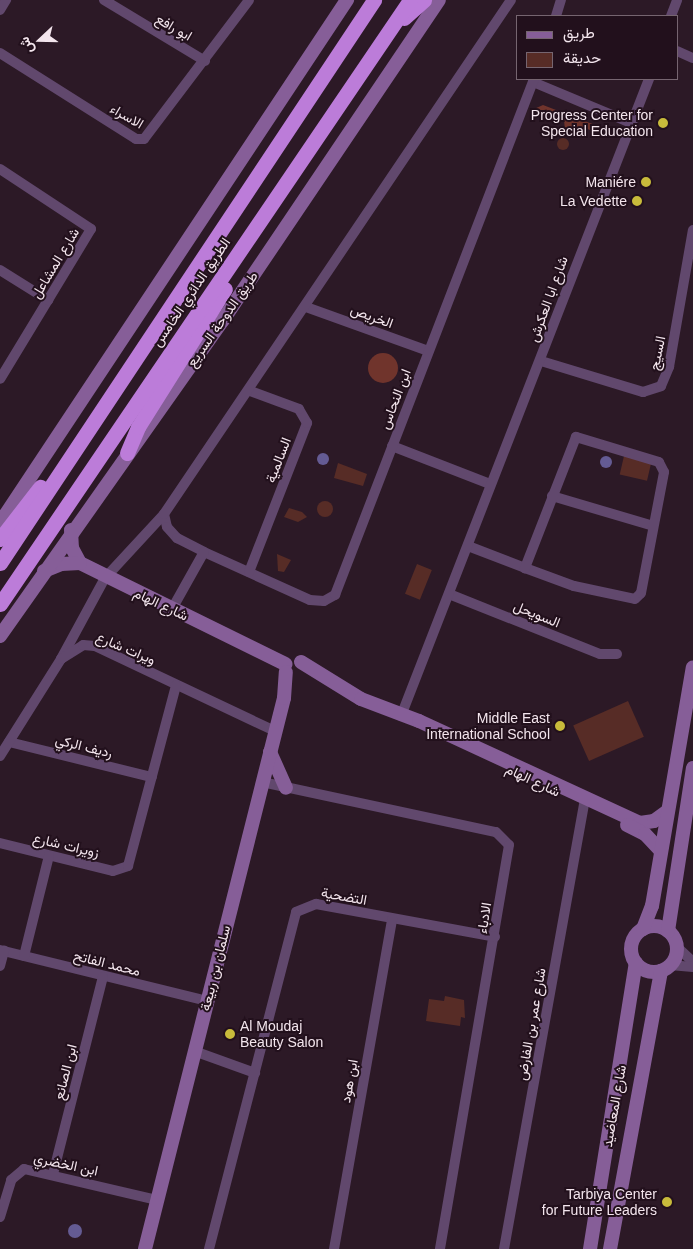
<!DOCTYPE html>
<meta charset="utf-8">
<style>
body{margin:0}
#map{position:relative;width:693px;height:1249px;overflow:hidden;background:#2c1926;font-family:Arial,Vazirmatn,sans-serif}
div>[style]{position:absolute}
.green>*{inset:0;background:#572c26;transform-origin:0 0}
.round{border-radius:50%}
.forest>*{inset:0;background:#70342c}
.water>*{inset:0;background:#645b93}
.street>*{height:10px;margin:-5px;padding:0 5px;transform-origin:5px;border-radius:5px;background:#61486d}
.secondary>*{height:14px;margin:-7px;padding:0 7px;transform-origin:7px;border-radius:7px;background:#865e98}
.secondary>.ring{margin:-7px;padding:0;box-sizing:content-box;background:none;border:14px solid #865e98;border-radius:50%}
.highway>*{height:15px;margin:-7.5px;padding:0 7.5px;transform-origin:7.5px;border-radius:7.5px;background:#bc7cd9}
.dots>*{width:14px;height:14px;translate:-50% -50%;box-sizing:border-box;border:2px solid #22101c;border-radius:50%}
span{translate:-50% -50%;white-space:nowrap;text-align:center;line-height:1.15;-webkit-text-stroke:4px #22101c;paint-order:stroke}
.street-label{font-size:14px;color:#f3e5ed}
.poi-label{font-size:14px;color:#f3e5ed}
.right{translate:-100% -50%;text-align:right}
.left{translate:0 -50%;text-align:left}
.legend{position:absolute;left:516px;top:15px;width:162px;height:65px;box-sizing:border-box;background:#22101c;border:1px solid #766570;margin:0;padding:6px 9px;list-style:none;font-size:15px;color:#f3e5ed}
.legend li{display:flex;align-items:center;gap:10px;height:25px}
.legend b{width:25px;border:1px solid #766570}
.north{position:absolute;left:15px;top:15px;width:50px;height:50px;-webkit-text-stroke:4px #22101c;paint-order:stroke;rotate:249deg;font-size:14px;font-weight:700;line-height:20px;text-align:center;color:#f3e5ed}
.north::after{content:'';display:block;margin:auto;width:18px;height:22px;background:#f3e5ed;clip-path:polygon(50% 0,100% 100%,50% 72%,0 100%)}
</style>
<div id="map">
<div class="green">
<div class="round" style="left:557px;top:138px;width:12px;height:12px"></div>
<div style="left:624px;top:456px;width:28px;height:19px;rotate:13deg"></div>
<div style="clip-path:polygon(338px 463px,367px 474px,363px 486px,334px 478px)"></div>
<div class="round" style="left:317px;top:501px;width:16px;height:16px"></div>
<div style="clip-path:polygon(289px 508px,302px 512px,307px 517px,298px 522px,284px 517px)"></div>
<div style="clip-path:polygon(277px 554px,291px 560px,284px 572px,278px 571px)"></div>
<div style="left:417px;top:564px;width:16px;height:32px;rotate:22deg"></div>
<div style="left:628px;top:701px;width:39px;height:60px;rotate:66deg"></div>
<div style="clip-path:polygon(445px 996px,464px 1000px,465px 1018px,461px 1017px,460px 1026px,426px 1021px,429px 999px,444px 1001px)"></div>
</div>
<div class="forest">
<div style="clip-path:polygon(543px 105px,603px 128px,599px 134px,583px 127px,579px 137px,565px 130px,564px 120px,555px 113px,531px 118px,534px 109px)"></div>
<div class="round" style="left:368px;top:353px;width:30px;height:30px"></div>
</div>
<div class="water">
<div class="round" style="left:317px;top:453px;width:12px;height:12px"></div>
<div class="round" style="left:600px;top:456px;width:12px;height:12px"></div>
<div class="round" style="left:68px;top:1224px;width:14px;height:14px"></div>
</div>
<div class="street">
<div style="left:104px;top:0;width:118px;rotate:31.1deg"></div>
<div style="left:0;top:10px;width:12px;rotate:-59deg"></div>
<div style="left:556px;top:16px;width:17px;rotate:-73deg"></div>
<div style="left:671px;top:16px;width:17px;rotate:-69deg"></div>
<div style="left:677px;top:51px;width:17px;rotate:24deg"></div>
<div style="left:0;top:53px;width:161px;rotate:32.3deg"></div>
<div style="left:136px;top:139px;width:8px"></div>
<div style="left:144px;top:139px;width:174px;rotate:-52.9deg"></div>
<div style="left:533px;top:82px;width:106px;rotate:22.7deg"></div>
<div style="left:0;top:169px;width:109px;rotate:33.4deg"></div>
<div style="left:91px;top:229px;width:175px;rotate:121.2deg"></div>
<div style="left:0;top:270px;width:57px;rotate:32deg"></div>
<div style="left:306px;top:307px;width:130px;rotate:19.8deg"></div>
<div style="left:541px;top:361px;width:107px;rotate:16.9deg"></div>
<div style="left:643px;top:392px;width:19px;rotate:-18deg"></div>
<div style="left:661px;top:386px;width:21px;rotate:-67deg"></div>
<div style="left:669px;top:367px;width:139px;rotate:-80.1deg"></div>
<div style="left:392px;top:446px;width:105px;rotate:21.2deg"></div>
<div style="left:552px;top:496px;width:105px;rotate:16.5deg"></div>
<div style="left:164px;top:514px;width:13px;rotate:77deg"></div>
<div style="left:167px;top:527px;width:15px;rotate:48deg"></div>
<div style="left:177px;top:538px;width:30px;rotate:27deg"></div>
<div style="left:204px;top:552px;width:116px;rotate:24.4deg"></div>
<div style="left:310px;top:600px;width:14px;rotate:4deg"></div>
<div style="left:324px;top:601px;width:13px;rotate:-29deg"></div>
<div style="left:335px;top:595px;width:553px;rotate:-68.91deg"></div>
<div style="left:468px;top:546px;width:61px;rotate:21.1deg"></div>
<div style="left:525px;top:568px;width:52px;rotate:20.2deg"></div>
<div style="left:574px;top:586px;width:62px;rotate:12deg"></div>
<div style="left:635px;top:599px;width:8px;rotate:-45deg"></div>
<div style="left:641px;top:593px;width:123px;rotate:-79.2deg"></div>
<div style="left:664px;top:472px;width:11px;rotate:-117deg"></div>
<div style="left:659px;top:462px;width:87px;rotate:-163.2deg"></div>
<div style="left:576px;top:437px;width:141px;rotate:111.3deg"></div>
<div style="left:249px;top:572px;width:160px;rotate:-68.7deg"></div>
<div style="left:307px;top:423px;width:16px;rotate:-120deg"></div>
<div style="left:299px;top:409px;width:52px;rotate:-159.8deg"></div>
<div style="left:449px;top:594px;width:162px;rotate:21.7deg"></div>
<div style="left:600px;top:654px;width:17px"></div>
<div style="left:172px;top:609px;width:65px;rotate:-60.7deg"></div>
<div style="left:61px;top:659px;width:92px;rotate:-61.5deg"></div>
<div style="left:105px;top:578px;width:87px;rotate:-47.3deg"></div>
<div style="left:164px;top:514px;width:620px;rotate:-55.98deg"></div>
<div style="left:401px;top:716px;width:684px;rotate:-68.73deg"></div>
<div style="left:9px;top:742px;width:147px;rotate:13.8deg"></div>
<div style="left:0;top:756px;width:115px;rotate:-57.8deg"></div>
<div style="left:61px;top:659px;width:26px;rotate:-32deg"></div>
<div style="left:83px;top:645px;width:12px;rotate:5deg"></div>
<div style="left:95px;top:646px;width:199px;rotate:25.3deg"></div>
<div style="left:262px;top:782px;width:239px;rotate:12.1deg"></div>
<div style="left:496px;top:832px;width:18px;rotate:45deg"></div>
<div style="left:509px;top:845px;width:410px;rotate:99.7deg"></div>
<div style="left:0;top:843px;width:116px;rotate:13.9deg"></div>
<div style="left:113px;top:871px;width:16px;rotate:-18deg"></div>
<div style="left:128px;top:866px;width:187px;rotate:-75.1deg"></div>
<div style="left:677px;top:947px;width:22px;rotate:43deg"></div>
<div style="left:0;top:950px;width:213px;rotate:13.8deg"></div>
<div style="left:24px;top:956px;width:103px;rotate:-76deg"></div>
<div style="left:670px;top:965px;width:23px;rotate:5deg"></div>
<div style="left:0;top:966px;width:16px;rotate:-75deg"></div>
<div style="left:194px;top:1051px;width:65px;rotate:19.8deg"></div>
<div style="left:53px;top:1174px;width:203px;rotate:-75.8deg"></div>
<div style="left:0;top:1217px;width:39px;rotate:-73deg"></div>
<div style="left:11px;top:1180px;width:17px;rotate:-40deg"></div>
<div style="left:24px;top:1169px;width:137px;rotate:13.1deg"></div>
<div style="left:209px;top:1249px;width:348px;rotate:-75.5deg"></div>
<div style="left:296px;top:912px;width:22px;rotate:-22deg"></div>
<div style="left:316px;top:904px;width:182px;rotate:10.4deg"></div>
<div style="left:334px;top:1249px;width:335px;rotate:-80deg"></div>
<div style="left:504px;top:1249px;width:452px;rotate:-79.8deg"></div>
</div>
<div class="secondary">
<div style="left:0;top:523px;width:628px;rotate:-56.44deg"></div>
<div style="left:71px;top:530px;width:18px;rotate:87deg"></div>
<div style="left:72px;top:548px;width:17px;rotate:62deg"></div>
<div style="left:80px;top:563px;width:229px;rotate:26.2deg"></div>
<div style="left:44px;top:571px;width:18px;rotate:-22deg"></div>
<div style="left:61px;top:564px;width:19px;rotate:-3deg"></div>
<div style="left:0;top:636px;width:387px;rotate:-54.8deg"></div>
<div style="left:223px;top:320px;width:386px;rotate:-56deg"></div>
<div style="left:301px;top:662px;width:70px;rotate:31.7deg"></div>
<div style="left:361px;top:699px;width:62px;rotate:20.8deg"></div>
<div style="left:419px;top:721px;width:243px;rotate:24.8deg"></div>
<div style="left:640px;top:823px;width:14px;rotate:-8deg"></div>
<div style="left:654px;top:821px;width:17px;rotate:-36deg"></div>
<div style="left:270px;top:752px;width:39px;rotate:66deg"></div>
<div style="left:627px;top:825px;width:20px;rotate:27deg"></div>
<div style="left:645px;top:834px;width:23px;rotate:47deg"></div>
<div class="ring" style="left:631px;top:926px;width:32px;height:32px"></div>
<div style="left:643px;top:929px;width:25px;rotate:-69deg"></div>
<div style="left:652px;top:906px;width:242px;rotate:-80.3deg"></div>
<div style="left:668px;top:931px;width:165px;rotate:-81.3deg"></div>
<div style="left:145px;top:1249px;width:568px;rotate:-75.84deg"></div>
<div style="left:284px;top:698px;width:26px;rotate:-86deg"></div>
<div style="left:590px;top:1249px;width:290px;rotate:-80.9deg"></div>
<div style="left:610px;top:1249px;width:283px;rotate:-79.6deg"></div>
</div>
<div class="highway">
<div style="left:404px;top:18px;width:27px;rotate:-42deg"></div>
<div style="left:127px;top:453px;width:28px;rotate:-67deg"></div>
<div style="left:138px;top:427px;width:163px;rotate:-57.8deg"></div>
<div style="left:0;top:539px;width:66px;rotate:-52.4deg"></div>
<div style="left:0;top:563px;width:676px;rotate:-56.4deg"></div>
<div style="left:0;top:604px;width:730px;rotate:-55.83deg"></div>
</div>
<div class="dots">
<div style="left:663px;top:123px;background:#c8bb3b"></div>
<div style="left:646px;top:182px;background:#c8bb3b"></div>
<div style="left:637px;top:201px;background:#c8bb3b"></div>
<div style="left:560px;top:726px;background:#c8bb3b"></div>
<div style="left:230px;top:1034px;background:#c8bb3b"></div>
<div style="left:667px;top:1202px;background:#c8bb3b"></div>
</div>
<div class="street-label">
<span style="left:174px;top:27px;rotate:30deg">ابو رافع</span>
<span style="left:127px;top:116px;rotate:30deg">الاسراء</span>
<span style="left:55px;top:263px;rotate:-59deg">شارع المشاعل</span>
<span style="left:191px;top:292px;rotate:-56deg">الطريق الدائري الخامس</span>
<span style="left:548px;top:299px;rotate:-70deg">شارع ابا العكرش</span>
<span style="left:372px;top:316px;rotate:20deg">الخريص</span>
<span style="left:222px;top:319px;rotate:-55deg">طريق الدوحة السريع</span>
<span style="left:657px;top:353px;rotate:-78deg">السيج</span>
<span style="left:395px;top:399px;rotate:-69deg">ابن النحاس</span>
<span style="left:278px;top:460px;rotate:-69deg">السالمية</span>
<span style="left:161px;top:604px;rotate:25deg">شارع الهام</span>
<span style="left:537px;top:614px;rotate:22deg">السويحل</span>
<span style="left:126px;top:648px;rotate:23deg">ويرات شارع</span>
<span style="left:84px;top:746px;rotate:14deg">رديف الركي</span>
<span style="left:533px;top:780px;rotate:25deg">شارع الهام</span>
<span style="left:66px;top:845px;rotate:13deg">زويرات شارع</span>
<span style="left:344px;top:896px;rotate:10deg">التضحية</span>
<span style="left:484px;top:918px;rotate:-81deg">الادباء</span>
<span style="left:107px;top:963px;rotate:14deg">محمد الفاتح</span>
<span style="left:215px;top:968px;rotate:-76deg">سلمان بن ربيعة</span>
<span style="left:531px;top:1024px;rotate:-80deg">شارع عمر بن الفارض</span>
<span style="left:65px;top:1072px;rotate:-76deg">ابن الصانع</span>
<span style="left:349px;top:1081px;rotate:-80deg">ابن هود</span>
<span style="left:614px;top:1106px;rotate:-80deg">شارع المعاضيد</span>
<span style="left:66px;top:1164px;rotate:12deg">ابن الخضري</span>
</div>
<div class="poi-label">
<span class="right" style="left:653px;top:123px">Progress Center for<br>Special Education</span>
<span class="right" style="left:636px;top:182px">Maniére</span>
<span class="right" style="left:627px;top:201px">La Vedette</span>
<span class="right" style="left:550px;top:726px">Middle East<br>International School</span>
<span class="left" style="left:240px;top:1034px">Al Moudaj<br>Beauty Salon</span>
<span class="right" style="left:657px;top:1202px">Tarbiya Center<br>for Future Leaders</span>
</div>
<ul class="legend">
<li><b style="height:6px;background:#865e98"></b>طريق</li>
<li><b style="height:14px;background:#572c26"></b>حديقة</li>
</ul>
<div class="north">ش</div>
</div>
